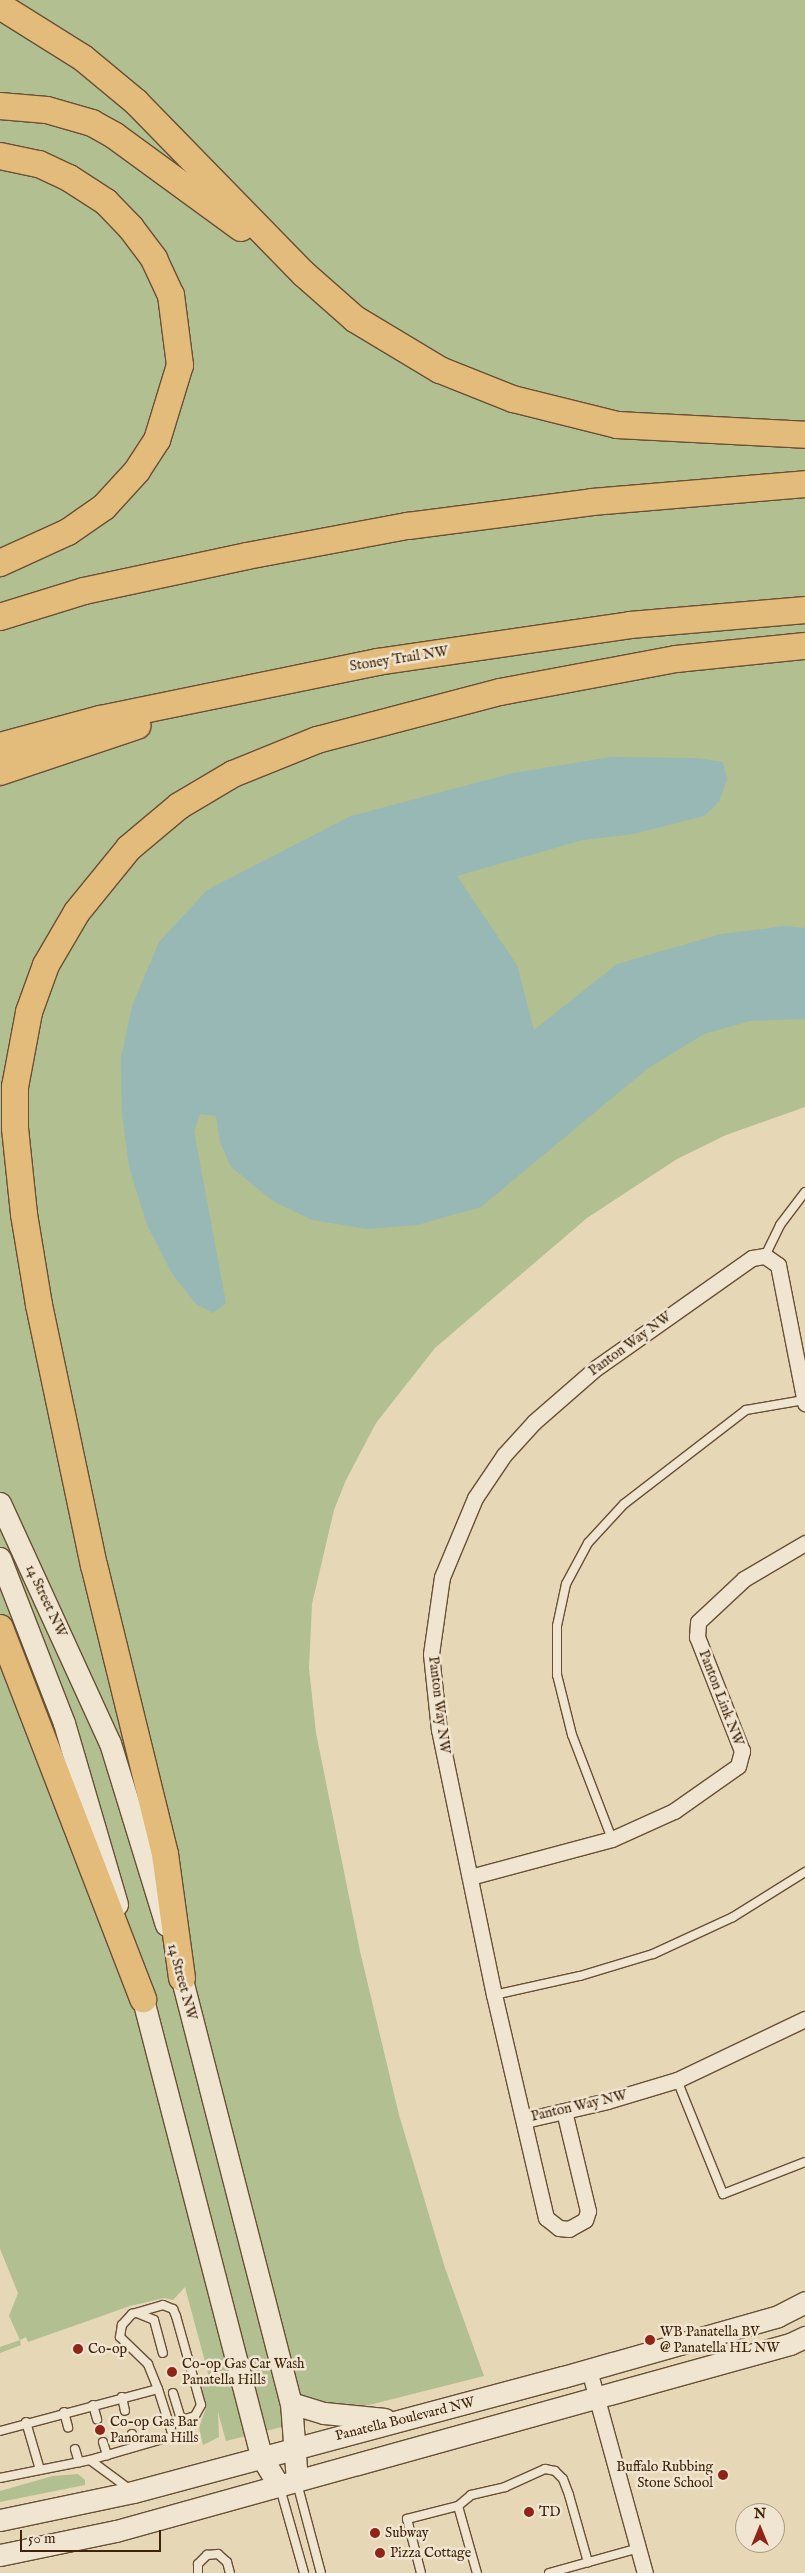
<!DOCTYPE html>
<style>
body{margin:0}
#map{position:relative;width:805px;height:2573px;overflow:hidden;background:#e6d7b7;font-family:"IM FELL English",serif}
div>[style]{position:absolute}
.green>*{inset:0;background:#b2bf90}
.water>*{inset:0;background:#97b8b5}
.roads{filter:drop-shadow(1px 0 #694f34) drop-shadow(-1px 0 #694f34) drop-shadow(0 1px #694f34) drop-shadow(0 -1px #694f34)}
.lane>*{height:8px;margin:-4px;padding:0 4px;transform-origin:4px;border-radius:4px;background:#efe5d0}
.street>*{height:15px;margin:-7.5px;padding:0 7.5px;transform-origin:7.5px;border-radius:7.5px;background:#efe5d0}
.secondary>*{height:21px;margin:-10.5px;padding:0 10.5px;transform-origin:10.5px;border-radius:10.5px;background:#efe5d0}
.highway>*{height:26px;margin:-13px;padding:0 13px;transform-origin:13px;border-radius:13px;background:#e3bc7c}
.dots>*{width:14px;height:14px;translate:-50% -50%;box-sizing:border-box;border:2px solid #efe5d0;border-radius:50%}
span{translate:-50% -50%;white-space:nowrap;text-align:center;line-height:1.15;-webkit-text-stroke:5px #efe5d0;paint-order:stroke}
.street-label{font-size:14px;color:#3f2209}
.poi-label{font-size:14px;color:#3f2209}
.left{translate:0 -50%;text-align:left}
.right{translate:-100% -50%;text-align:right}
.north{position:absolute;left:735px;top:2503px;width:50px;height:50px;box-sizing:border-box;background:#efe5d0;border:1px solid #a99780;border-radius:50%;rotate:0deg;font-size:14px;font-weight:700;line-height:20px;text-align:center;color:#3f2209}
.north::after{content:'';display:block;margin:auto;width:18px;height:22px;background:#8f2418;clip-path:polygon(50% 0,100% 100%,50% 72%,0 100%)}
.scale{position:absolute;left:20px;top:2530px;width:141px;height:22px;box-sizing:border-box;border:2px solid #3f2209;border-top:0;padding-left:6px;font-size:15px;line-height:18px;white-space:nowrap;color:#3f2209;-webkit-text-stroke:4px #efe5d0;paint-order:stroke}
</style>
<div id="map">
<div class="green">
<div style="clip-path:polygon(0 0,805px 0,805px 1107px,726px 1135px,677px 1159px,587px 1218px,435px 1348px,376px 1423px,346px 1480px,334px 1510px,312px 1604px,309px 1668px,316px 1733px,360px 1951px,399px 2115px,445px 2268px,484px 2376px,226px 2441px,218px 2412px,219px 2437px,203px 2445px,199px 2428px,206px 2408px,199px 2380px,209px 2377px,185px 2287px,173px 2300px,164px 2298px,130px 2306px,28px 2342px,26px 2337px,20px 2340px,21px 2345px,0 2353px,0 2347px,20px 2340px,9px 2316px,18px 2293px,0 2249px)"></div>
<div style="clip-path:polygon(78px 2474px,85px 2480px,85px 2485px,0 2502px,0 2491px,53px 2476px)"></div>
</div>
<div class="water">
<div style="clip-path:polygon(611px 757px,697px 758px,723px 762px,727px 779px,719px 802px,704px 816px,634px 834px,583px 840px,457px 876px,517px 965px,534px 1030px,617px 964px,721px 934px,786px 926px,805px 928px,805px 1019px,750px 1021px,704px 1034px,647px 1069px,481px 1207px,417px 1225px,368px 1229px,312px 1220px,273px 1201px,231px 1167px,220px 1142px,216px 1116px,200px 1114px,194px 1131px,226px 1303px,213px 1313px,196px 1304px,171px 1272px,147px 1225px,129px 1167px,122px 1113px,121px 1058px,132px 1006px,159px 942px,207px 890px,351px 816px,513px 773px)"></div>
</div>
<div class="roads">
<div class="lane">
<div style="left:765px;top:1256px;width:34px;rotate:-64deg"></div>
<div style="left:780px;top:1225px;width:41px;rotate:-52.9deg"></div>
<div style="left:612px;top:1839px;width:111px;rotate:-111deg"></div>
<div style="left:572px;top:1735px;width:62px;rotate:-104deg"></div>
<div style="left:557px;top:1675px;width:49px;rotate:-90deg"></div>
<div style="left:557px;top:1626px;width:43px;rotate:-77.9deg"></div>
<div style="left:566px;top:1584px;width:47px;rotate:-61.8deg"></div>
<div style="left:588px;top:1543px;width:53px;rotate:-47.3deg"></div>
<div style="left:624px;top:1504px;width:154px;rotate:-37.6deg"></div>
<div style="left:746px;top:1410px;width:59px;rotate:-9.8deg"></div>
<div style="left:494px;top:1995px;width:88px;rotate:-12.5deg"></div>
<div style="left:580px;top:1976px;width:76px;rotate:-16.8deg"></div>
<div style="left:653px;top:1954px;width:88px;rotate:-24.8deg"></div>
<div style="left:733px;top:1917px;width:85px;rotate:-32deg"></div>
<div style="left:677px;top:2080px;width:123px;rotate:68deg"></div>
<div style="left:723px;top:2194px;width:88px;rotate:-21.3deg"></div>
<div style="left:137px;top:2313px;width:18px;rotate:22deg"></div>
<div style="left:154px;top:2320px;width:34px;rotate:75deg"></div>
<div style="left:158px;top:2389px;width:27px;rotate:-112deg"></div>
<div style="left:148px;top:2364px;width:39px;rotate:-136deg"></div>
<div style="left:120px;top:2337px;width:12px;rotate:-81deg"></div>
<div style="left:122px;top:2325px;width:15px;rotate:-48deg"></div>
<div style="left:132px;top:2314px;width:32px;rotate:-16deg"></div>
<div style="left:163px;top:2305px;width:11px;rotate:22deg"></div>
<div style="left:173px;top:2309px;width:8px;rotate:67deg"></div>
<div style="left:176px;top:2316px;width:92px;rotate:74.3deg"></div>
<div style="left:201px;top:2405px;width:13px;rotate:119deg"></div>
<div style="left:195px;top:2416px;width:27px;rotate:163deg"></div>
<div style="left:173px;top:2393px;width:28px;rotate:73deg"></div>
<div style="left:122px;top:2397px;width:14px;rotate:78deg"></div>
<div style="left:93px;top:2405px;width:15px;rotate:74deg"></div>
<div style="left:64px;top:2412px;width:16px;rotate:75deg"></div>
<div style="left:26px;top:2422px;width:50px;rotate:73.7deg"></div>
<div style="left:0;top:2431px;width:163px;rotate:-14.9deg"></div>
<div style="left:158px;top:2389px;width:49px;rotate:72.3deg"></div>
<div style="left:173px;top:2436px;width:86px;rotate:163.9deg"></div>
<div style="left:90px;top:2460px;width:92px;rotate:168.7deg"></div>
<div style="left:132px;top:2434px;width:13px;rotate:77deg"></div>
<div style="left:103px;top:2442px;width:14px;rotate:73deg"></div>
<div style="left:75px;top:2449px;width:14px;rotate:73deg"></div>
<div style="left:90px;top:2460px;width:47px;rotate:36.4deg"></div>
<div style="left:297px;top:2483px;width:93px;rotate:75.1deg"></div>
<div style="left:280px;top:2488px;width:88px;rotate:74.2deg"></div>
<div style="left:458px;top:2506px;width:17px;rotate:-40deg"></div>
<div style="left:471px;top:2495px;width:35px;rotate:-13deg"></div>
<div style="left:505px;top:2487px;width:44px;rotate:-24.2deg"></div>
<div style="left:545px;top:2469px;width:10px;rotate:11deg"></div>
<div style="left:555px;top:2471px;width:11px;rotate:45deg"></div>
<div style="left:563px;top:2479px;width:17px;rotate:69deg"></div>
<div style="left:569px;top:2495px;width:70px;rotate:74.2deg"></div>
<div style="left:198px;top:2572px;width:8px;rotate:-90deg"></div>
<div style="left:198px;top:2564px;width:13px;rotate:-45deg"></div>
<div style="left:207px;top:2555px;width:11px;rotate:-5deg"></div>
<div style="left:218px;top:2554px;width:12px;rotate:42deg"></div>
<div style="left:227px;top:2562px;width:11px;rotate:75deg"></div>
<div style="left:421px;top:2573px;width:56px;rotate:-104.5deg"></div>
<div style="left:407px;top:2519px;width:53px;rotate:-14.3deg"></div>
<div style="left:458px;top:2506px;width:70px;rotate:74.2deg"></div>
<div style="left:549px;top:2573px;width:93px;rotate:-15.5deg"></div>
</div>
<div class="street">
<div style="left:470px;top:1877px;width:147px;rotate:-15deg"></div>
<div style="left:612px;top:1839px;width:68px;rotate:-24.3deg"></div>
<div style="left:674px;top:1811px;width:78px;rotate:-35.1deg"></div>
<div style="left:738px;top:1766px;width:16px;rotate:-75deg"></div>
<div style="left:742px;top:1751px;width:123px;rotate:-111.5deg"></div>
<div style="left:697px;top:1637px;width:15px;rotate:-86deg"></div>
<div style="left:698px;top:1622px;width:63px;rotate:-43.1deg"></div>
<div style="left:744px;top:1579px;width:71px;rotate:-30.5deg"></div>
<div style="left:564px;top:2111px;width:103px;rotate:76.5deg"></div>
<div style="left:588px;top:2211px;width:9px;rotate:108deg"></div>
<div style="left:585px;top:2220px;width:18px;rotate:151deg"></div>
<div style="left:569px;top:2229px;width:10px;rotate:-174deg"></div>
<div style="left:559px;top:2228px;width:16px;rotate:-142deg"></div>
<div style="left:546px;top:2218px;width:229px;rotate:-103.1deg"></div>
<div style="left:494px;top:1995px;width:271px;rotate:-101.7deg"></div>
<div style="left:439px;top:1730px;width:76px;rotate:-96deg"></div>
<div style="left:431px;top:1654px;width:78px;rotate:-81.9deg"></div>
<div style="left:442px;top:1577px;width:86px;rotate:-67.3deg"></div>
<div style="left:475px;top:1498px;width:52px;rotate:-56deg"></div>
<div style="left:504px;top:1455px;width:45px;rotate:-47.7deg"></div>
<div style="left:534px;top:1422px;width:82px;rotate:-41.1deg"></div>
<div style="left:596px;top:1368px;width:191px;rotate:-35.2deg"></div>
<div style="left:752px;top:1258px;width:13px;rotate:-9deg"></div>
<div style="left:765px;top:1256px;width:16px;rotate:35deg"></div>
<div style="left:778px;top:1265px;width:141px;rotate:78.9deg"></div>
<div style="left:525px;top:2120px;width:84px;rotate:-13deg"></div>
<div style="left:607px;top:2101px;width:73px;rotate:-16.7deg"></div>
<div style="left:677px;top:2080px;width:142px;rotate:-25.5deg"></div>
<div style="left:589px;top:2370px;width:211px;rotate:74.6deg"></div>
</div>
<div class="secondary">
<div style="left:0;top:1503px;width:264px;rotate:65.4deg"></div>
<div style="left:110px;top:1743px;width:190px;rotate:72.9deg"></div>
<div style="left:0;top:1558px;width:177px;rotate:68.8deg"></div>
<div style="left:64px;top:1723px;width:189px;rotate:73.7deg"></div>
<div style="left:178px;top:1964px;width:453px;rotate:75.6deg"></div>
<div style="left:291px;top:2403px;width:78px;rotate:85.6deg"></div>
<div style="left:139px;top:1984px;width:488px;rotate:75.5deg"></div>
<div style="left:261px;top:2456px;width:35px;rotate:59deg"></div>
<div style="left:291px;top:2403px;width:34px;rotate:17deg"></div>
<div style="left:324px;top:2413px;width:61px;rotate:5.6deg"></div>
<div style="left:0;top:2520px;width:136px;rotate:-11.9deg"></div>
<div style="left:133px;top:2492px;width:445px;rotate:-15deg"></div>
<div style="left:563px;top:2377px;width:223px;rotate:-15.8deg"></div>
<div style="left:778px;top:2316px;width:30px;rotate:-27deg"></div>
<div style="left:0;top:2555px;width:118px;rotate:-11.7deg"></div>
<div style="left:116px;top:2531px;width:699px;rotate:-15.51deg"></div>
<div style="left:790px;top:2344px;width:17px;rotate:-25deg"></div>
</div>
<div class="highway">
<div style="left:0;top:6px;width:98px;rotate:32.1deg"></div>
<div style="left:83px;top:58px;width:69px;rotate:39.7deg"></div>
<div style="left:136px;top:102px;width:240px;rotate:45.7deg"></div>
<div style="left:304px;top:274px;width:68px;rotate:41.4deg"></div>
<div style="left:355px;top:319px;width:99px;rotate:31deg"></div>
<div style="left:440px;top:370px;width:79px;rotate:21.7deg"></div>
<div style="left:513px;top:399px;width:107px;rotate:14deg"></div>
<div style="left:617px;top:425px;width:188px;rotate:3deg"></div>
<div style="left:0;top:106px;width:47px;rotate:4.9deg"></div>
<div style="left:47px;top:110px;width:47px;rotate:16.1deg"></div>
<div style="left:92px;top:123px;width:26px;rotate:29deg"></div>
<div style="left:115px;top:136px;width:156px;rotate:36.1deg"></div>
<div style="left:0;top:156px;width:40px;rotate:12deg"></div>
<div style="left:39px;top:164px;width:33px;rotate:25deg"></div>
<div style="left:69px;top:178px;width:44px;rotate:33deg"></div>
<div style="left:106px;top:202px;width:36px;rotate:46deg"></div>
<div style="left:131px;top:228px;width:39px;rotate:53deg"></div>
<div style="left:154px;top:259px;width:40px;rotate:65deg"></div>
<div style="left:171px;top:295px;width:71px;rotate:82.7deg"></div>
<div style="left:180px;top:365px;width:78px;rotate:107deg"></div>
<div style="left:157px;top:440px;width:37px;rotate:123deg"></div>
<div style="left:137px;top:471px;width:49px;rotate:132.5deg"></div>
<div style="left:104px;top:507px;width:44px;rotate:145.2deg"></div>
<div style="left:68px;top:532px;width:75px;rotate:155.5deg"></div>
<div style="left:0;top:617px;width:88px;rotate:-17.2deg"></div>
<div style="left:84px;top:591px;width:167px;rotate:-12.1deg"></div>
<div style="left:247px;top:556px;width:164px;rotate:-10.6deg"></div>
<div style="left:408px;top:526px;width:186px;rotate:-7.4deg"></div>
<div style="left:592px;top:502px;width:214px;rotate:-4.8deg"></div>
<div style="left:0;top:746px;width:104px;rotate:-15.1deg"></div>
<div style="left:100px;top:719px;width:283px;rotate:-11.6deg"></div>
<div style="left:377px;top:662px;width:256px;rotate:-8.3deg"></div>
<div style="left:630px;top:625px;width:176px;rotate:-4.9deg"></div>
<div style="left:0;top:772px;width:145px;rotate:-18.6deg"></div>
<div style="left:0;top:1628px;width:398px;rotate:68.9deg"></div>
<div style="left:182px;top:1978px;width:125px;rotate:-97.8deg"></div>
<div style="left:165px;top:1854px;width:297px;rotate:-103.8deg"></div>
<div style="left:94px;top:1566px;width:267px;rotate:-101.9deg"></div>
<div style="left:39px;top:1305px;width:92px;rotate:-99.4deg"></div>
<div style="left:24px;top:1214px;width:86px;rotate:-96deg"></div>
<div style="left:15px;top:1128px;width:41px;rotate:-90deg"></div>
<div style="left:15px;top:1087px;width:76px;rotate:-79.4deg"></div>
<div style="left:29px;top:1012px;width:50px;rotate:-70.1deg"></div>
<div style="left:46px;top:965px;width:61px;rotate:-59.7deg"></div>
<div style="left:77px;top:912px;width:82px;rotate:-50.9deg"></div>
<div style="left:129px;top:848px;width:65px;rotate:-40deg"></div>
<div style="left:179px;top:806px;width:63px;rotate:-30.7deg"></div>
<div style="left:233px;top:774px;width:91px;rotate:-22deg"></div>
<div style="left:317px;top:740px;width:189px;rotate:-14.7deg"></div>
<div style="left:500px;top:692px;width:179px;rotate:-10.6deg"></div>
<div style="left:676px;top:659px;width:130px;rotate:-5.8deg"></div>
</div>
</div>
<div class="dots">
<div style="left:650px;top:2340px;background:#8f2418"></div>
<div style="left:78px;top:2349px;background:#8f2418"></div>
<div style="left:172px;top:2372px;background:#8f2418"></div>
<div style="left:100px;top:2430px;background:#8f2418"></div>
<div style="left:723px;top:2475px;background:#8f2418"></div>
<div style="left:529px;top:2512px;background:#8f2418"></div>
<div style="left:375px;top:2533px;background:#8f2418"></div>
<div style="left:380px;top:2553px;background:#8f2418"></div>
</div>
<div class="street-label">
<span style="left:399px;top:659px;rotate:-9deg">Stoney Trail NW</span>
<span style="left:630px;top:1344px;rotate:-36deg">Panton Way NW</span>
<span style="left:46px;top:1601px;rotate:65deg">14 Street NW</span>
<span style="left:721px;top:1698px;rotate:69deg">Panton Link NW</span>
<span style="left:439px;top:1705px;rotate:83deg">Panton Way NW</span>
<span style="left:182px;top:1982px;rotate:75deg">14 Street NW</span>
<span style="left:579px;top:2106px;rotate:-13deg">Panton Way NW</span>
<span style="left:405px;top:2419px;rotate:-14deg">Panatella Boulevard NW</span>
</div>
<div class="poi-label">
<span class="left" style="left:660px;top:2340px">WB Panatella BV<br>@ Panatella HL NW</span>
<span class="left" style="left:88px;top:2349px">Co-op</span>
<span class="left" style="left:182px;top:2372px">Co-op Gas Car Wash<br>Panatella Hills</span>
<span class="left" style="left:110px;top:2430px">Co-op Gas Bar<br>Panorama Hills</span>
<span class="right" style="left:713px;top:2475px">Buffalo Rubbing<br>Stone School</span>
<span class="left" style="left:539px;top:2512px">TD</span>
<span class="left" style="left:385px;top:2533px">Subway</span>
<span class="left" style="left:390px;top:2553px">Pizza Cottage</span>
</div>
<div class="north">N</div>
<div class="scale">50 m</div>
</div>
